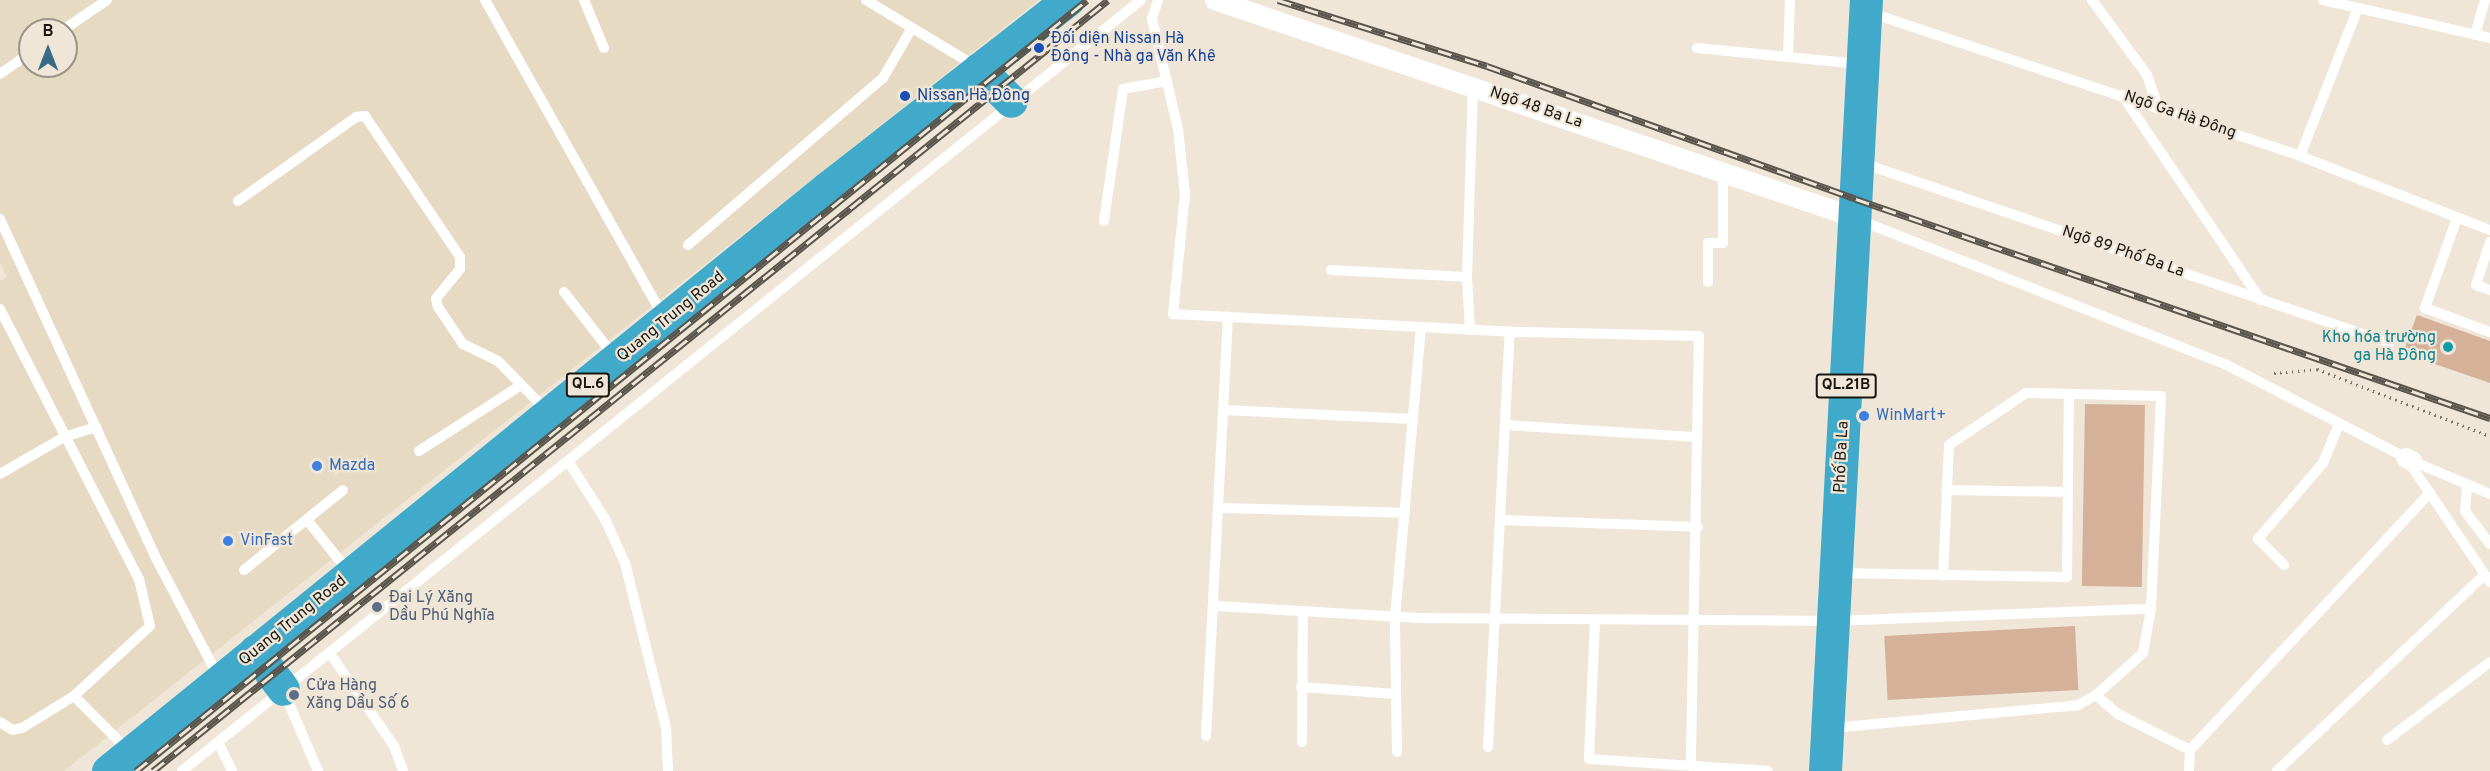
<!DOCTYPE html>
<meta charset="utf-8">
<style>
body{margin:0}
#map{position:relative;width:2490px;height:771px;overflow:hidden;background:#efe6d7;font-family:Overpass,sans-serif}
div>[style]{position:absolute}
.built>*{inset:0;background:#e7dac3}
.building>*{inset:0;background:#d5b19a;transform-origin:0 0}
.path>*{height:3px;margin-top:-1.5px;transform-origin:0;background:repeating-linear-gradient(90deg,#7a746a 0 1.5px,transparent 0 6px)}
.lane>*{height:10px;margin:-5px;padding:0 5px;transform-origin:5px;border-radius:5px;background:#fff}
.street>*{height:20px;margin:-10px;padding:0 10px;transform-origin:10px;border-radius:10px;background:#fff}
.highway>*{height:33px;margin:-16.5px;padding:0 16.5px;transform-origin:16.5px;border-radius:16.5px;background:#41aaca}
.rail>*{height:7px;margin-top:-3.5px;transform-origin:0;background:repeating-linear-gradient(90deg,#efe6d7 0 14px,#59554c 0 28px);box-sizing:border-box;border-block:2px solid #59554c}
.dots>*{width:16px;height:16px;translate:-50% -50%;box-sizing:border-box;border:3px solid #efe6d7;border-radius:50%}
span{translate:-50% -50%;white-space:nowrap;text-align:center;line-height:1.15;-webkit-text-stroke:4.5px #efe6d7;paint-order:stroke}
.shield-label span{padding:2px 4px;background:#efe6d7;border:2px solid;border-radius:4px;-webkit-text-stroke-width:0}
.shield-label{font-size:15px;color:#191610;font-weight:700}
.transit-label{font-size:16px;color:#164399}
.left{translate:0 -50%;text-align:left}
.street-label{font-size:16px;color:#191610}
.culture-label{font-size:16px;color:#0d838f}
.right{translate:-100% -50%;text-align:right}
.shop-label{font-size:16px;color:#366cbe}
.service-label{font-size:16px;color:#4e5e75}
.north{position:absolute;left:18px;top:18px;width:60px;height:60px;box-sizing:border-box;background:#efe6d7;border:2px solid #999387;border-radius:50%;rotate:0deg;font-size:16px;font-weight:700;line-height:24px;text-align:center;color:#191610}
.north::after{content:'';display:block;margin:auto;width:21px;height:27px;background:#376b88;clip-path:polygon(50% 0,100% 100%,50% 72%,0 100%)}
</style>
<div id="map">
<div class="built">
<div style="clip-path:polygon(evenodd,0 0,1039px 0,64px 771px,0 771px,0 281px,7px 277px,0 262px,0 0,30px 30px,66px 30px,66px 66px,30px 66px,30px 30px)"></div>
</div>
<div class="building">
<div style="clip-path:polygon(2417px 315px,2490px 341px,2490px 383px,2403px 353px)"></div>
<div style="left:2085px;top:404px;width:60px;height:182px;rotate:1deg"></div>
<div style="left:2075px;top:626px;width:64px;height:191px;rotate:87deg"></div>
</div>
<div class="path">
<div style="left:2274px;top:373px;width:43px;rotate:-5.3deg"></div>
<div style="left:2317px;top:369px;width:186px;rotate:21.2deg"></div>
</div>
<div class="lane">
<div style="left:485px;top:0;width:363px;rotate:60.6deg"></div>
<div style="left:584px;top:0;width:52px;rotate:67.4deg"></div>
<div style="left:866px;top:0;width:130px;rotate:31.1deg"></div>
<div style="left:1158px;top:0;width:20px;rotate:108deg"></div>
<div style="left:1152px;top:19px;width:113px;rotate:76.7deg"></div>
<div style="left:1178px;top:129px;width:65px;rotate:83.9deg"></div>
<div style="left:1185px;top:194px;width:121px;rotate:95.7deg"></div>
<div style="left:1173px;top:314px;width:348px;rotate:3deg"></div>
<div style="left:1521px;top:332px;width:178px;rotate:1.3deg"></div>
<div style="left:1699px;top:336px;width:430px;rotate:91.1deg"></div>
<div style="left:2092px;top:0;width:93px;rotate:53.7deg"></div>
<div style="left:2147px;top:75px;width:36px;rotate:71deg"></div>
<div style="left:2323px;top:0;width:171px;rotate:12.8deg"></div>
<div style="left:1868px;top:12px;width:455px;rotate:18.4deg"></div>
<div style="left:2300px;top:156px;width:204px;rotate:21.3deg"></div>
<div style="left:63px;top:30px;width:53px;rotate:-34.3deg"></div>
<div style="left:2475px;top:35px;width:36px;rotate:-74deg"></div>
<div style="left:1697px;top:48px;width:163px;rotate:5.6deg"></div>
<div style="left:1788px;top:57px;width:57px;rotate:-88deg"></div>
<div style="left:0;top:74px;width:37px;rotate:-35deg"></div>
<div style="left:2122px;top:95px;width:248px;rotate:55.9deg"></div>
<div style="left:2300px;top:156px;width:159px;rotate:-68.6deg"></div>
<div style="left:1862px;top:163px;width:557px;rotate:18.86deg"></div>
<div style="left:238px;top:201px;width:145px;rotate:-35.4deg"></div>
<div style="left:356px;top:117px;width:9px;rotate:-6deg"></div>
<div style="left:365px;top:116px;width:170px;rotate:56deg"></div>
<div style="left:460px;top:257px;width:12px;rotate:90deg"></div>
<div style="left:460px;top:269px;width:38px;rotate:129deg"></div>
<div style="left:436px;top:299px;width:8px;rotate:76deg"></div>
<div style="left:438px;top:307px;width:45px;rotate:56deg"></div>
<div style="left:463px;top:344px;width:39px;rotate:26deg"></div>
<div style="left:498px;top:361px;width:69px;rotate:45.6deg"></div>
<div style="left:2457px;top:218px;width:96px;rotate:109.6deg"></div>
<div style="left:2425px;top:308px;width:69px;rotate:20.3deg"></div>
<div style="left:0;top:219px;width:378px;rotate:65.3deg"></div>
<div style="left:158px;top:562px;width:129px;rotate:62.2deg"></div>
<div style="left:1859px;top:220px;width:393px;rotate:21.5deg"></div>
<div style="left:2225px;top:364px;width:204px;rotate:27.4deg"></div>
<div style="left:2406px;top:458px;width:150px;rotate:55.9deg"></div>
<div style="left:1104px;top:221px;width:133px;rotate:-81.8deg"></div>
<div style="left:1123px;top:89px;width:45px;rotate:-10.3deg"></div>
<div style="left:2490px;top:242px;width:45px;rotate:108deg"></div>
<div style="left:2476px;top:285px;width:15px;rotate:20deg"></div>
<div style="left:688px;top:245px;width:257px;rotate:-40.6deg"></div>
<div style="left:883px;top:78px;width:58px;rotate:-59.9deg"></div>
<div style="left:1331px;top:270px;width:136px;rotate:2.9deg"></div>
<div style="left:1467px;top:277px;width:53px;rotate:86.8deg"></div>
<div style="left:1467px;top:277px;width:190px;rotate:-88.2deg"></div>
<div style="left:1708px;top:282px;width:39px;rotate:-90deg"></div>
<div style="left:1708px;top:243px;width:15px"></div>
<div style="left:1723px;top:243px;width:72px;rotate:-90deg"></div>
<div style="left:564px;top:292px;width:81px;rotate:52deg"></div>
<div style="left:0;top:309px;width:304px;rotate:62.8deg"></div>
<div style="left:139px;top:579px;width:48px;rotate:76.8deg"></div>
<div style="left:150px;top:626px;width:103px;rotate:137.4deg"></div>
<div style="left:74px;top:696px;width:76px;rotate:45deg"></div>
<div style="left:1224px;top:410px;width:189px;rotate:2.7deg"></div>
<div style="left:1505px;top:425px;width:193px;rotate:3.6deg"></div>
<div style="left:419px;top:451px;width:121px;rotate:-32.9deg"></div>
<div style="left:568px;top:461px;width:69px;rotate:57.5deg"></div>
<div style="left:605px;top:519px;width:48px;rotate:65.6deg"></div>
<div style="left:625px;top:563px;width:170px;rotate:76deg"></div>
<div style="left:666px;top:728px;width:43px;rotate:87.3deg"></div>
<div style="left:2412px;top:461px;width:85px;rotate:22.9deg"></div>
<div style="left:0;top:474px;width:74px;rotate:-30deg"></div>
<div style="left:64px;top:437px;width:34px;rotate:-17deg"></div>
<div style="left:2467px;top:487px;width:24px;rotate:95deg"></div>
<div style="left:2465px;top:511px;width:41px;rotate:52.9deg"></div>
<div style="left:1946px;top:490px;width:122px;rotate:0.9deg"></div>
<div style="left:1220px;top:508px;width:185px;rotate:1.5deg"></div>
<div style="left:307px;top:520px;width:67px;rotate:51.1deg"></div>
<div style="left:1501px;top:520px;width:197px;rotate:2deg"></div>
<div style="left:2284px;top:565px;width:37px;rotate:-135deg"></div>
<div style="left:2258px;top:539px;width:100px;rotate:-49.5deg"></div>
<div style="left:2323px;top:463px;width:42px;rotate:-67.7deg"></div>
<div style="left:244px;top:570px;width:127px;rotate:-38.9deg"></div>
<div style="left:1838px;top:573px;width:229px;rotate:1deg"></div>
<div style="left:2067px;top:577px;width:183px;rotate:-89.4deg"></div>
<div style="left:1216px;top:606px;width:204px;rotate:3.4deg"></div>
<div style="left:1420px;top:618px;width:413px;rotate:0.4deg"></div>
<div style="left:1833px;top:621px;width:318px;rotate:-2.2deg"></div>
<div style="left:1595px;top:620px;width:139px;rotate:92.5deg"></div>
<div style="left:1589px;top:759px;width:179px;rotate:3.8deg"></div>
<div style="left:329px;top:652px;width:114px;rotate:55.3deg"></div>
<div style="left:394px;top:746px;width:27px;rotate:70deg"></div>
<div style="left:1301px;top:687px;width:95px;rotate:4.2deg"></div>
<div style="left:284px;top:692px;width:86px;rotate:66.7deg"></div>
<div style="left:2096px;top:695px;width:29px;rotate:41deg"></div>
<div style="left:2118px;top:714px;width:80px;rotate:26.6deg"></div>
<div style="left:0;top:722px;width:15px;rotate:32deg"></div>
<div style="left:13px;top:730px;width:9px;rotate:-13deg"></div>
<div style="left:22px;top:728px;width:61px;rotate:-31.6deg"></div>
<div style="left:1832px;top:728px;width:247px;rotate:-5.3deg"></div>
<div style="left:2078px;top:705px;width:21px;rotate:-29deg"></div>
<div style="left:2096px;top:695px;width:63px;rotate:-41.8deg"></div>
<div style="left:2143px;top:653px;width:45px;rotate:-79.7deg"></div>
<div style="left:2151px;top:609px;width:213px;rotate:-87.3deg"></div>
<div style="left:2161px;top:396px;width:135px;rotate:-178.7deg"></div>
<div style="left:2026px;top:393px;width:93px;rotate:146deg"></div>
<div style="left:1949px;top:445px;width:131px;rotate:92.6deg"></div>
<div style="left:1206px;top:736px;width:420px;rotate:-87deg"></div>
<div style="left:2387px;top:740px;width:129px;rotate:-37.1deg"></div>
<div style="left:218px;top:742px;width:32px;rotate:64deg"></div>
<div style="left:1302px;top:742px;width:130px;rotate:-89.6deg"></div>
<div style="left:1488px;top:747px;width:416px;rotate:-87deg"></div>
<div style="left:1397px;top:752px;width:134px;rotate:-90.9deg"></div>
<div style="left:1395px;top:618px;width:292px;rotate:-84.9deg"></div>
<div style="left:182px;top:771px;width:1230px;rotate:-38.8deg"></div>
<div style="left:2189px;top:771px;width:21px;rotate:-87deg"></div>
<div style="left:2190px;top:750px;width:352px;rotate:-47deg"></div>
<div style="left:2277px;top:771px;width:286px;rotate:-43.4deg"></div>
</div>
<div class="street">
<div style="left:1215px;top:0;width:677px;rotate:18.78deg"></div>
<div style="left:2406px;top:458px;width:7px;rotate:27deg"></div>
</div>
<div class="highway">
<div style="left:979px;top:69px;width:45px;rotate:45deg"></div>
<div style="left:255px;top:651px;width:47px;rotate:53.6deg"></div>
<div style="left:108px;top:771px;width:926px;rotate:-39.04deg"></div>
<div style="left:827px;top:188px;width:306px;rotate:-38deg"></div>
<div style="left:1825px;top:771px;width:772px;rotate:-86.96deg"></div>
</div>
<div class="rail">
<div style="left:1278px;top:0;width:219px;rotate:17.5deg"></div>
<div style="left:1487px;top:66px;width:392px;rotate:19.8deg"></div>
<div style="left:1856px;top:199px;width:671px;rotate:19.06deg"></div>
<div style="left:136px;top:771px;width:1224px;rotate:-39.03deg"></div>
<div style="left:153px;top:771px;width:1227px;rotate:-38.91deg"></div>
</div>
<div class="dots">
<div style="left:1039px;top:48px;background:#1a4fb4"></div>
<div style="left:905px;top:96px;background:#1a4fb4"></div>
<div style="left:2448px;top:347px;background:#0f9aa8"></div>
<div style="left:1864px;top:416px;background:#3f7fe0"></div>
<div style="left:317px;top:466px;background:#3f7fe0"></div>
<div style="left:228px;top:541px;background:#3f7fe0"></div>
<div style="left:377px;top:607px;background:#5c6f8a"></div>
<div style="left:294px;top:695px;background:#5c6f8a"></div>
</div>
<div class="shield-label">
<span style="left:588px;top:385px">QL.6</span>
<span style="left:1846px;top:386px">QL.21B</span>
</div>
<div class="transit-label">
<span class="left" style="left:1051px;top:48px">Đối diện Nissan Hà<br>Đông - Nhà ga Văn Khê</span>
<span class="left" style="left:917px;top:96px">Nissan Hà Đông</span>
</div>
<div class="street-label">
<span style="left:1536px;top:108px;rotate:19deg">Ngõ 48 Ba La</span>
<span style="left:2180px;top:115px;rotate:19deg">Ngõ Ga Hà Đông</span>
<span style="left:2123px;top:252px;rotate:19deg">Ngõ 89 Phố Ba La</span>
<span style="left:671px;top:317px;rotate:-39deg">Quang Trung Road</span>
<span style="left:1842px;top:457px;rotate:-87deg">Phố Ba La</span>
<span style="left:293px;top:621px;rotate:-39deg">Quang Trung Road</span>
</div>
<div class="culture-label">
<span class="right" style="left:2436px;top:347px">Kho hóa trường<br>ga Hà Đông</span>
</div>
<div class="shop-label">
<span class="left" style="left:1876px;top:416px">WinMart+</span>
<span class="left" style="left:329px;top:466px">Mazda</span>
<span class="left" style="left:240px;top:541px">VinFast</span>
</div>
<div class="service-label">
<span class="left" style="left:389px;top:607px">Đại Lý Xăng<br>Dầu Phú Nghĩa</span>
<span class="left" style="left:306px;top:695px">Cửa Hàng<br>Xăng Dầu Số 6</span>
</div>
<div class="north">B</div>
</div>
